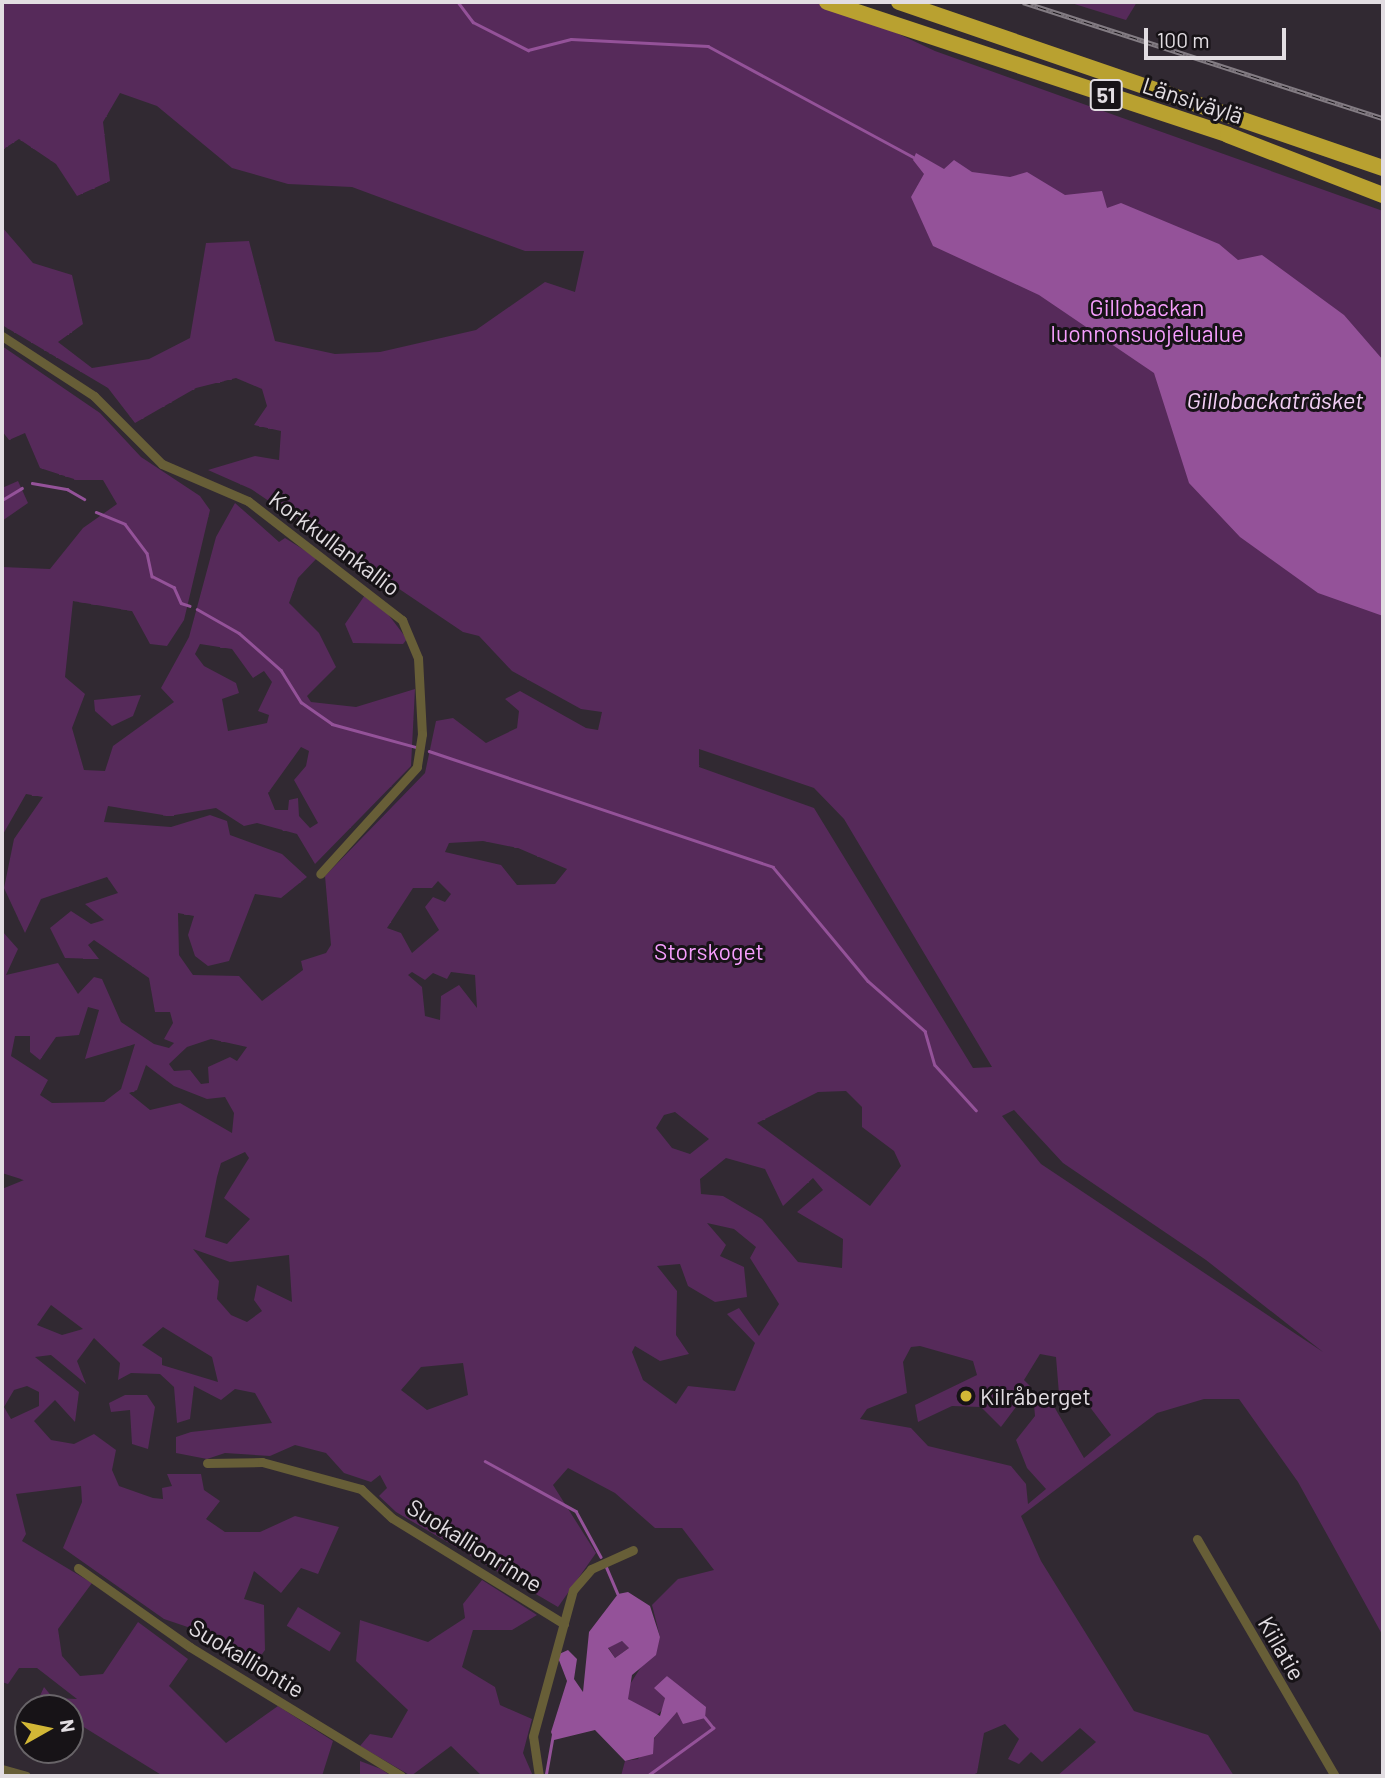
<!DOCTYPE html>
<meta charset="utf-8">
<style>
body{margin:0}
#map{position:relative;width:1385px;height:1778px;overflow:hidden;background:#312932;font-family:Barlow,sans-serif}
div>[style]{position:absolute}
.green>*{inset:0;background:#562a5a;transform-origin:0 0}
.water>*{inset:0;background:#945299}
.stream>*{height:2.5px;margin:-1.25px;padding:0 1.25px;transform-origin:1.25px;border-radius:1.25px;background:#945299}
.minor>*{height:9px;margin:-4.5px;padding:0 4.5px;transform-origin:4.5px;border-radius:4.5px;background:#675e37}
.motorway>*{height:16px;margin:-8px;padding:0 8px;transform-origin:8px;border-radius:8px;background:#b9a130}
.rail>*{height:5px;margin-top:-2.5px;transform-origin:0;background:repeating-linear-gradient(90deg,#171317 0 8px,#837c83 0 16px);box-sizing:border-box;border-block:2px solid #837c83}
.dots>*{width:19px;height:19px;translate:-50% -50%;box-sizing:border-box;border:4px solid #171317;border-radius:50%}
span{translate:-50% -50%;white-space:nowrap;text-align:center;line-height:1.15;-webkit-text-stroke:6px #171317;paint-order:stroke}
.shield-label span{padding:2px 5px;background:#171317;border:2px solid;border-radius:5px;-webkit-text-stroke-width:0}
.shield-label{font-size:21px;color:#e2dde2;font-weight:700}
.street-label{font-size:23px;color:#e2dde2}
.park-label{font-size:23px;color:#f79efe}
.poi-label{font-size:23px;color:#e2dde2}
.left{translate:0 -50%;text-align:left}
.water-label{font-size:24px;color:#f3cff5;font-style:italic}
.frame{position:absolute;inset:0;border:4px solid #e2dde2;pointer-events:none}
.north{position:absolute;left:14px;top:1694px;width:70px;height:70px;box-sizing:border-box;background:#171317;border:2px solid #686468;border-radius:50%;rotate:81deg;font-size:19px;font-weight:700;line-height:28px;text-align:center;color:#e2dde2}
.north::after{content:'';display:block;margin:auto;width:24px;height:32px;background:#d2b736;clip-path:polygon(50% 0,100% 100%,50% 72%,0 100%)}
.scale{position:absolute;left:1144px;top:28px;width:142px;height:32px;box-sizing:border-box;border:4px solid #e2dde2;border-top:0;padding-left:9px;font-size:21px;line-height:24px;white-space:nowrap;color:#e2dde2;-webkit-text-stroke:5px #171317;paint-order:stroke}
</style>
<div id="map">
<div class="green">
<div style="clip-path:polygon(evenodd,2px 2px,830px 2px,935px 51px,1383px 211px,1383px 1636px,1298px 1482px,1239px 1399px,1204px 1399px,1157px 1413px,1021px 1516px,1041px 1561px,1134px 1711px,1208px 1735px,1234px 1776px,1057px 1776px,1096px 1742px,1080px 1728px,1042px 1762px,1031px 1752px,1019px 1764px,1008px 1759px,1019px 1739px,1005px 1724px,984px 1733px,977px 1773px,970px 1776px,621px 1776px,625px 1761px,638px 1759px,672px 1716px,694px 1700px,667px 1676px,664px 1708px,654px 1718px,628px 1699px,627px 1689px,660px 1637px,652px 1605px,678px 1579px,714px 1570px,682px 1528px,655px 1528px,615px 1493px,568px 1468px,553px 1485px,596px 1553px,558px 1607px,396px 1512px,379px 1496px,387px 1488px,380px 1475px,371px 1482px,344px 1473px,326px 1453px,295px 1445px,270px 1456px,225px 1453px,207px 1459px,176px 1453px,176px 1437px,191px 1432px,272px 1423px,255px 1393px,235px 1389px,221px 1400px,194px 1386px,190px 1419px,177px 1423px,174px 1387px,160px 1374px,131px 1373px,118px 1380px,120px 1363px,94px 1338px,77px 1361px,86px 1384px,51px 1355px,35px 1357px,79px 1392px,75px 1422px,55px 1400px,34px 1421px,51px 1440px,74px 1444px,94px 1434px,116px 1450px,112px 1470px,119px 1486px,153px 1498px,163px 1499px,162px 1488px,172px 1486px,167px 1474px,201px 1474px,204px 1490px,220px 1501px,206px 1519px,225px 1532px,260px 1532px,295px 1516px,339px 1527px,318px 1574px,301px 1568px,281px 1593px,254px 1571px,244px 1599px,264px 1605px,265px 1650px,251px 1669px,220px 1638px,164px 1619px,63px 1548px,82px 1502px,81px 1486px,16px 1494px,26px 1534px,22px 1541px,92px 1583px,58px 1629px,62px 1656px,80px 1676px,103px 1674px,138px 1622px,188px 1659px,169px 1686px,226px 1743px,278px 1706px,333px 1741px,322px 1776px,163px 1776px,82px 1726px,79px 1713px,39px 1698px,44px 1687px,53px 1698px,77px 1699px,37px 1668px,19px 1668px,8px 1684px,2px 1682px,2px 1189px,24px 1180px,2px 1173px,2px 931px,18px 949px,6px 975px,58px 963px,78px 994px,94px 977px,102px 979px,121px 1022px,154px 1044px,169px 1048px,174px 1043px,164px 1039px,173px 1023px,170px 1012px,155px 1012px,149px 978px,94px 940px,88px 945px,99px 959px,65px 958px,50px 928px,71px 911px,91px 924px,104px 920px,85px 904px,118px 893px,107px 877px,41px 899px,25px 933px,4px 888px,14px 839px,43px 797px,26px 794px,2px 836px,2px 567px,50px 569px,83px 528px,117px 504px,103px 480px,77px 480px,40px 468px,25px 433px,9px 440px,2px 431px,2px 346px,100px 413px,141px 457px,200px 496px,210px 510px,184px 620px,167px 646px,150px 644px,132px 611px,73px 601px,65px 677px,85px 694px,72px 728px,84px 770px,105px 771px,113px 746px,174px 702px,161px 688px,189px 637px,216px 537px,235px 503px,279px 542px,285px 538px,317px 558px,298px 578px,289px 603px,319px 633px,336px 667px,307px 696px,311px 702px,356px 707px,415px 689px,411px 766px,315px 864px,297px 834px,257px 823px,244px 826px,216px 808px,169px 816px,108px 806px,104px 822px,171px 827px,210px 815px,227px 821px,230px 835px,282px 854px,307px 877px,281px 898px,255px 894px,229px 961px,208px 966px,195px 956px,188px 935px,194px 916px,178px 913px,179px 955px,193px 975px,239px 976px,262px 1001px,303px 970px,301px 961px,326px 953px,331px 945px,325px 876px,425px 773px,436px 721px,453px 718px,486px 743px,517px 728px,519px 711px,505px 699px,520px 691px,586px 728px,598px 730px,602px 712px,581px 709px,512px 671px,479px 636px,463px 632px,251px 489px,208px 470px,255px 456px,279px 460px,281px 431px,254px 425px,267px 406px,262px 389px,236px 378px,196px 388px,135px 423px,108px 388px,2px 325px,2px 227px,33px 263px,72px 275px,83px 324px,58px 342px,92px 368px,149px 359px,190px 338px,206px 243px,249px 241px,275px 341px,335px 354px,380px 352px,476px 330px,545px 282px,575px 292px,584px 251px,525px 251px,352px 187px,288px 184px,232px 168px,157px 106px,120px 93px,103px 122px,110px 181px,77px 196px,56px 164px,19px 139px,2px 150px,2px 2px,200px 644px,232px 649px,253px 678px,264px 671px,272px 682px,258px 711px,269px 715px,267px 723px,228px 731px,222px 699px,239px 693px,236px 683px,204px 666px,195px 654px,200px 644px,2px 2px,301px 747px,309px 751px,306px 766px,294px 780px,318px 823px,310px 828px,299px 816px,298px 798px,289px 800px,288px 810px,275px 810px,268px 793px,301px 747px,2px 2px,699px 749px,814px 788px,844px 819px,992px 1067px,973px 1068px,814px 808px,699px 767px,699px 749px,2px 2px,483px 841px,518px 848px,567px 869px,555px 884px,517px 885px,501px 865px,445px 852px,449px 843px,483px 841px,2px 2px,438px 881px,451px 894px,445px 902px,433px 897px,425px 907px,439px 930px,412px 953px,401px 933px,387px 928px,413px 888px,432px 888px,438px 881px,2px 2px,412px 972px,425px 980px,433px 973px,447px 979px,451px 972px,475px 975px,477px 1008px,459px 985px,441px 996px,440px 1020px,425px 1016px,422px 987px,408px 975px,412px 972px,2px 2px,88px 1007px,99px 1010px,85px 1059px,135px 1044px,121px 1089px,104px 1102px,52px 1103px,40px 1095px,48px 1080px,11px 1056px,15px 1036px,30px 1036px,30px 1052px,40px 1060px,56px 1037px,79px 1035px,88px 1007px,2px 2px,211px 1039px,247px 1047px,237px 1061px,230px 1057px,208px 1067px,209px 1083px,201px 1084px,190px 1070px,174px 1071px,169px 1064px,187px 1047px,211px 1039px,2px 2px,146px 1065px,174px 1086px,207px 1099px,225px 1097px,234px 1113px,232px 1133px,180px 1103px,150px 1110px,129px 1093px,137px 1090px,146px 1065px,2px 2px,846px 1091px,862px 1107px,862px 1127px,894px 1151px,901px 1166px,870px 1206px,757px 1123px,818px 1092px,846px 1091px,2px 2px,1014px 1110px,1063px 1163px,1206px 1260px,1323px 1352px,1041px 1164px,1002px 1116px,1014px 1110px,2px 2px,675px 1112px,709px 1139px,690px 1154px,672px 1148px,656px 1128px,664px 1115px,675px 1112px,2px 2px,245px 1152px,249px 1158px,224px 1198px,250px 1219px,227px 1244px,205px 1237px,217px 1177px,221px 1163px,245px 1152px,2px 2px,726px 1158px,765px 1169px,783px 1206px,813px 1178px,823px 1190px,797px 1212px,843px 1239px,842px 1268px,798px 1262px,762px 1219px,723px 1196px,701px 1194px,700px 1179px,726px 1158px,2px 2px,707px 1223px,734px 1229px,756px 1247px,750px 1258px,779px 1304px,759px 1336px,739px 1308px,727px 1314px,755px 1343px,735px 1391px,688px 1386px,676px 1404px,643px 1380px,632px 1352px,635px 1346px,660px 1361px,689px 1354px,676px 1335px,677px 1291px,657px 1266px,680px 1264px,688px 1286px,715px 1302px,747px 1297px,744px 1267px,720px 1256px,726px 1245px,707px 1223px,2px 2px,193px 1249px,230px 1262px,289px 1255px,292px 1302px,257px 1285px,254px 1300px,262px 1311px,247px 1322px,231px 1315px,217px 1299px,219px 1281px,193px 1249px,2px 2px,51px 1305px,83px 1329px,62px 1335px,37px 1325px,51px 1305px,2px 2px,163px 1327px,212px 1357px,218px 1382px,162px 1365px,162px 1358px,142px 1345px,163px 1327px,2px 2px,920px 1346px,973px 1361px,977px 1375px,915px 1405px,918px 1422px,952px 1406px,981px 1407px,1001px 1427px,1031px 1387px,1024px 1380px,1040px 1354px,1056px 1357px,1059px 1394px,1073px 1403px,1077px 1390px,1111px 1435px,1084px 1458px,1049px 1398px,1034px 1404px,1035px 1416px,1016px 1440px,1027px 1468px,1046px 1489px,1028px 1504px,1026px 1484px,1011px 1466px,928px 1446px,911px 1428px,860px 1419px,867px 1409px,907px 1393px,903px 1362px,911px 1347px,920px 1346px,2px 2px,463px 1363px,468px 1395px,427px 1410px,401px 1390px,421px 1367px,463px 1363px,2px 2px,27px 1386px,39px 1392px,39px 1406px,11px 1419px,4px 1407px,14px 1390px,27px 1386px)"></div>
<div style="clip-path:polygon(1068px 2px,1137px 2px,1126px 20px)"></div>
<div style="clip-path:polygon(18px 481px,28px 503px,2px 521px,2px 488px)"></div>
<div style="clip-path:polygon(365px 595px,384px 609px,407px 639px,403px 644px,353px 643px,345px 624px)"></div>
<div style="clip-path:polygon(141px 695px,133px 716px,112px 726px,95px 711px,94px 700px)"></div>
<div style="clip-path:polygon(125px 1395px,147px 1395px,155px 1407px,148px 1449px,132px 1444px,130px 1410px,111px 1412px,109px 1403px)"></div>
<div style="clip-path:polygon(482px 1580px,537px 1615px,512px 1630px,473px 1630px,462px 1667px,495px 1687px,500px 1705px,532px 1719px,523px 1753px,533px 1776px,482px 1776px,451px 1746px,411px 1776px,360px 1746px,370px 1734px,392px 1738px,408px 1710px,356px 1661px,360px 1620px,428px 1642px,465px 1618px,463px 1604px)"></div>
<div style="left:298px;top:1607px;width:50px;height:22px;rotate:31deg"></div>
<div style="clip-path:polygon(622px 1641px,629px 1648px,615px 1658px,608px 1647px)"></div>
<div style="clip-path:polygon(360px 1761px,381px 1769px,391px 1776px,360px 1776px)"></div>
</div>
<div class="water">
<div style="clip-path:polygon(916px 153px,944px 169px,954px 160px,972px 172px,1010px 177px,1027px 172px,1065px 195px,1102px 191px,1107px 208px,1121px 203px,1219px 244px,1238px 260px,1262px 255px,1344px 315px,1383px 360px,1383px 616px,1318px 593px,1240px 537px,1189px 483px,1154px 373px,1039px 295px,933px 246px,911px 197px,924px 174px,913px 160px)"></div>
<div style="clip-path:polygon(evenodd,628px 1592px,650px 1606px,660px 1637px,656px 1655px,632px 1675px,628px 1699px,660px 1716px,665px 1698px,654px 1688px,667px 1676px,706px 1707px,705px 1718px,683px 1724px,677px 1712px,654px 1738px,653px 1754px,625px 1761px,595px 1730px,554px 1740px,551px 1732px,567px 1681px,557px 1655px,568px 1650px,577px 1659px,574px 1679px,583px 1692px,589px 1632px,618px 1594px,628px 1592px,622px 1641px,629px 1648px,615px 1658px,608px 1648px,622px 1641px)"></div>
</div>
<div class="stream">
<div style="left:458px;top:2px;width:25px;rotate:53deg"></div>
<div style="left:473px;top:22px;width:62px;rotate:27deg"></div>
<div style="left:528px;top:50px;width:44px;rotate:-14.3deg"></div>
<div style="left:571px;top:39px;width:137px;rotate:2.9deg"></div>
<div style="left:708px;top:46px;width:233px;rotate:28.4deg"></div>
<div style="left:32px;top:483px;width:36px;rotate:10deg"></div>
<div style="left:67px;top:489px;width:20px;rotate:30deg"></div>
<div style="left:2px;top:500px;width:23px;rotate:-31deg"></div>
<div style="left:96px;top:512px;width:31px;rotate:22deg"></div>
<div style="left:125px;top:524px;width:36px;rotate:53deg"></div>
<div style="left:147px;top:553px;width:24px;rotate:78deg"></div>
<div style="left:152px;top:576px;width:25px;rotate:27deg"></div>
<div style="left:174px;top:587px;width:17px;rotate:66deg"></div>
<div style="left:181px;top:603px;width:9px;rotate:18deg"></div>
<div style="left:197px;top:609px;width:48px;rotate:29.7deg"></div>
<div style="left:239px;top:633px;width:56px;rotate:41.4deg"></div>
<div style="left:281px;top:670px;width:38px;rotate:58deg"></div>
<div style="left:301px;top:702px;width:38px;rotate:35deg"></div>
<div style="left:332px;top:724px;width:87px;rotate:15.3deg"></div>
<div style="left:429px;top:751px;width:363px;rotate:18.6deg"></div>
<div style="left:773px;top:867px;width:148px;rotate:50.2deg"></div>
<div style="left:868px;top:981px;width:76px;rotate:41.3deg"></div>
<div style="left:925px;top:1031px;width:35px;rotate:74deg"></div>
<div style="left:935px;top:1065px;width:61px;rotate:47.7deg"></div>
<div style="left:485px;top:1461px;width:104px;rotate:28.8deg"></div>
<div style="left:576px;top:1511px;width:52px;rotate:61.5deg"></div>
<div style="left:606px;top:1566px;width:30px;rotate:67deg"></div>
<div style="left:546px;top:1774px;width:39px;rotate:-80deg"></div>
<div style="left:647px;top:1776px;width:82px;rotate:-36deg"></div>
<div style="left:713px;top:1728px;width:13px;rotate:-129deg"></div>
</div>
<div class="minor">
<div style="left:2px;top:336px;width:110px;rotate:33.1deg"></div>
<div style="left:94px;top:396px;width:96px;rotate:45deg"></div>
<div style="left:162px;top:464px;width:94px;rotate:23.3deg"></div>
<div style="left:248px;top:501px;width:195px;rotate:37.7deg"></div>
<div style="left:402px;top:620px;width:41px;rotate:67.2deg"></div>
<div style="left:418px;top:658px;width:76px;rotate:87deg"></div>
<div style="left:422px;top:734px;width:33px;rotate:99deg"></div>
<div style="left:417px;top:767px;width:144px;rotate:132.2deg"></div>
<div style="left:207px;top:1463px;width:55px;rotate:-1deg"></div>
<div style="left:262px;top:1462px;width:103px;rotate:15.3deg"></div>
<div style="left:361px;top:1489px;width:42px;rotate:43.1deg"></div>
<div style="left:392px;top:1518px;width:202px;rotate:31.6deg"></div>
<div style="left:1197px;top:1539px;width:274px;rotate:59.8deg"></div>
<div style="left:78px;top:1568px;width:137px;rotate:35.2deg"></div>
<div style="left:190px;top:1647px;width:247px;rotate:31.4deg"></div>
<div style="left:2px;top:1769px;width:25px;rotate:16deg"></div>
<div style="left:539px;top:1776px;width:40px;rotate:-98.5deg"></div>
<div style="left:533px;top:1736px;width:151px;rotate:-74.7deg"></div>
<div style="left:573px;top:1590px;width:28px;rotate:-49deg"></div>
<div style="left:591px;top:1569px;width:46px;rotate:-24.3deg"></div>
</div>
<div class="motorway">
<div style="left:827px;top:2px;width:422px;rotate:18.3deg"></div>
<div style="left:1228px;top:135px;width:166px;rotate:21.2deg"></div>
<div style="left:899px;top:2px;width:512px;rotate:18.93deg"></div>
</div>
<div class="rail">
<div style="left:1023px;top:2px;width:378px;rotate:17.9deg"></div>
</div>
<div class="dots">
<div style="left:966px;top:1396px;background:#d2b736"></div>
</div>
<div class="shield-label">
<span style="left:1106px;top:95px">51</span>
</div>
<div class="street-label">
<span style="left:1193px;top:100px;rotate:18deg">Länsiväylä</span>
<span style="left:335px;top:543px;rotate:37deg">Korkkullankallio</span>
<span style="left:475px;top:1545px;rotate:32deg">Suokallionrinne</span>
<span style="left:1282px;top:1648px;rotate:60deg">Kiilatie</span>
<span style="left:247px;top:1658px;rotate:31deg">Suokalliontie</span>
</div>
<div class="park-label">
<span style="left:1147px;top:320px">Gillobackan<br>luonnonsuojelualue</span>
<span style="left:709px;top:951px">Storskoget</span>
</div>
<div class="poi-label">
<span class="left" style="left:980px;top:1396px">Kilråberget</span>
</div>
<div class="water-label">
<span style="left:1275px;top:400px">Gillobackaträsket</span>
</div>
<div class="frame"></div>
<div class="north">N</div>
<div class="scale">100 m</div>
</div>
